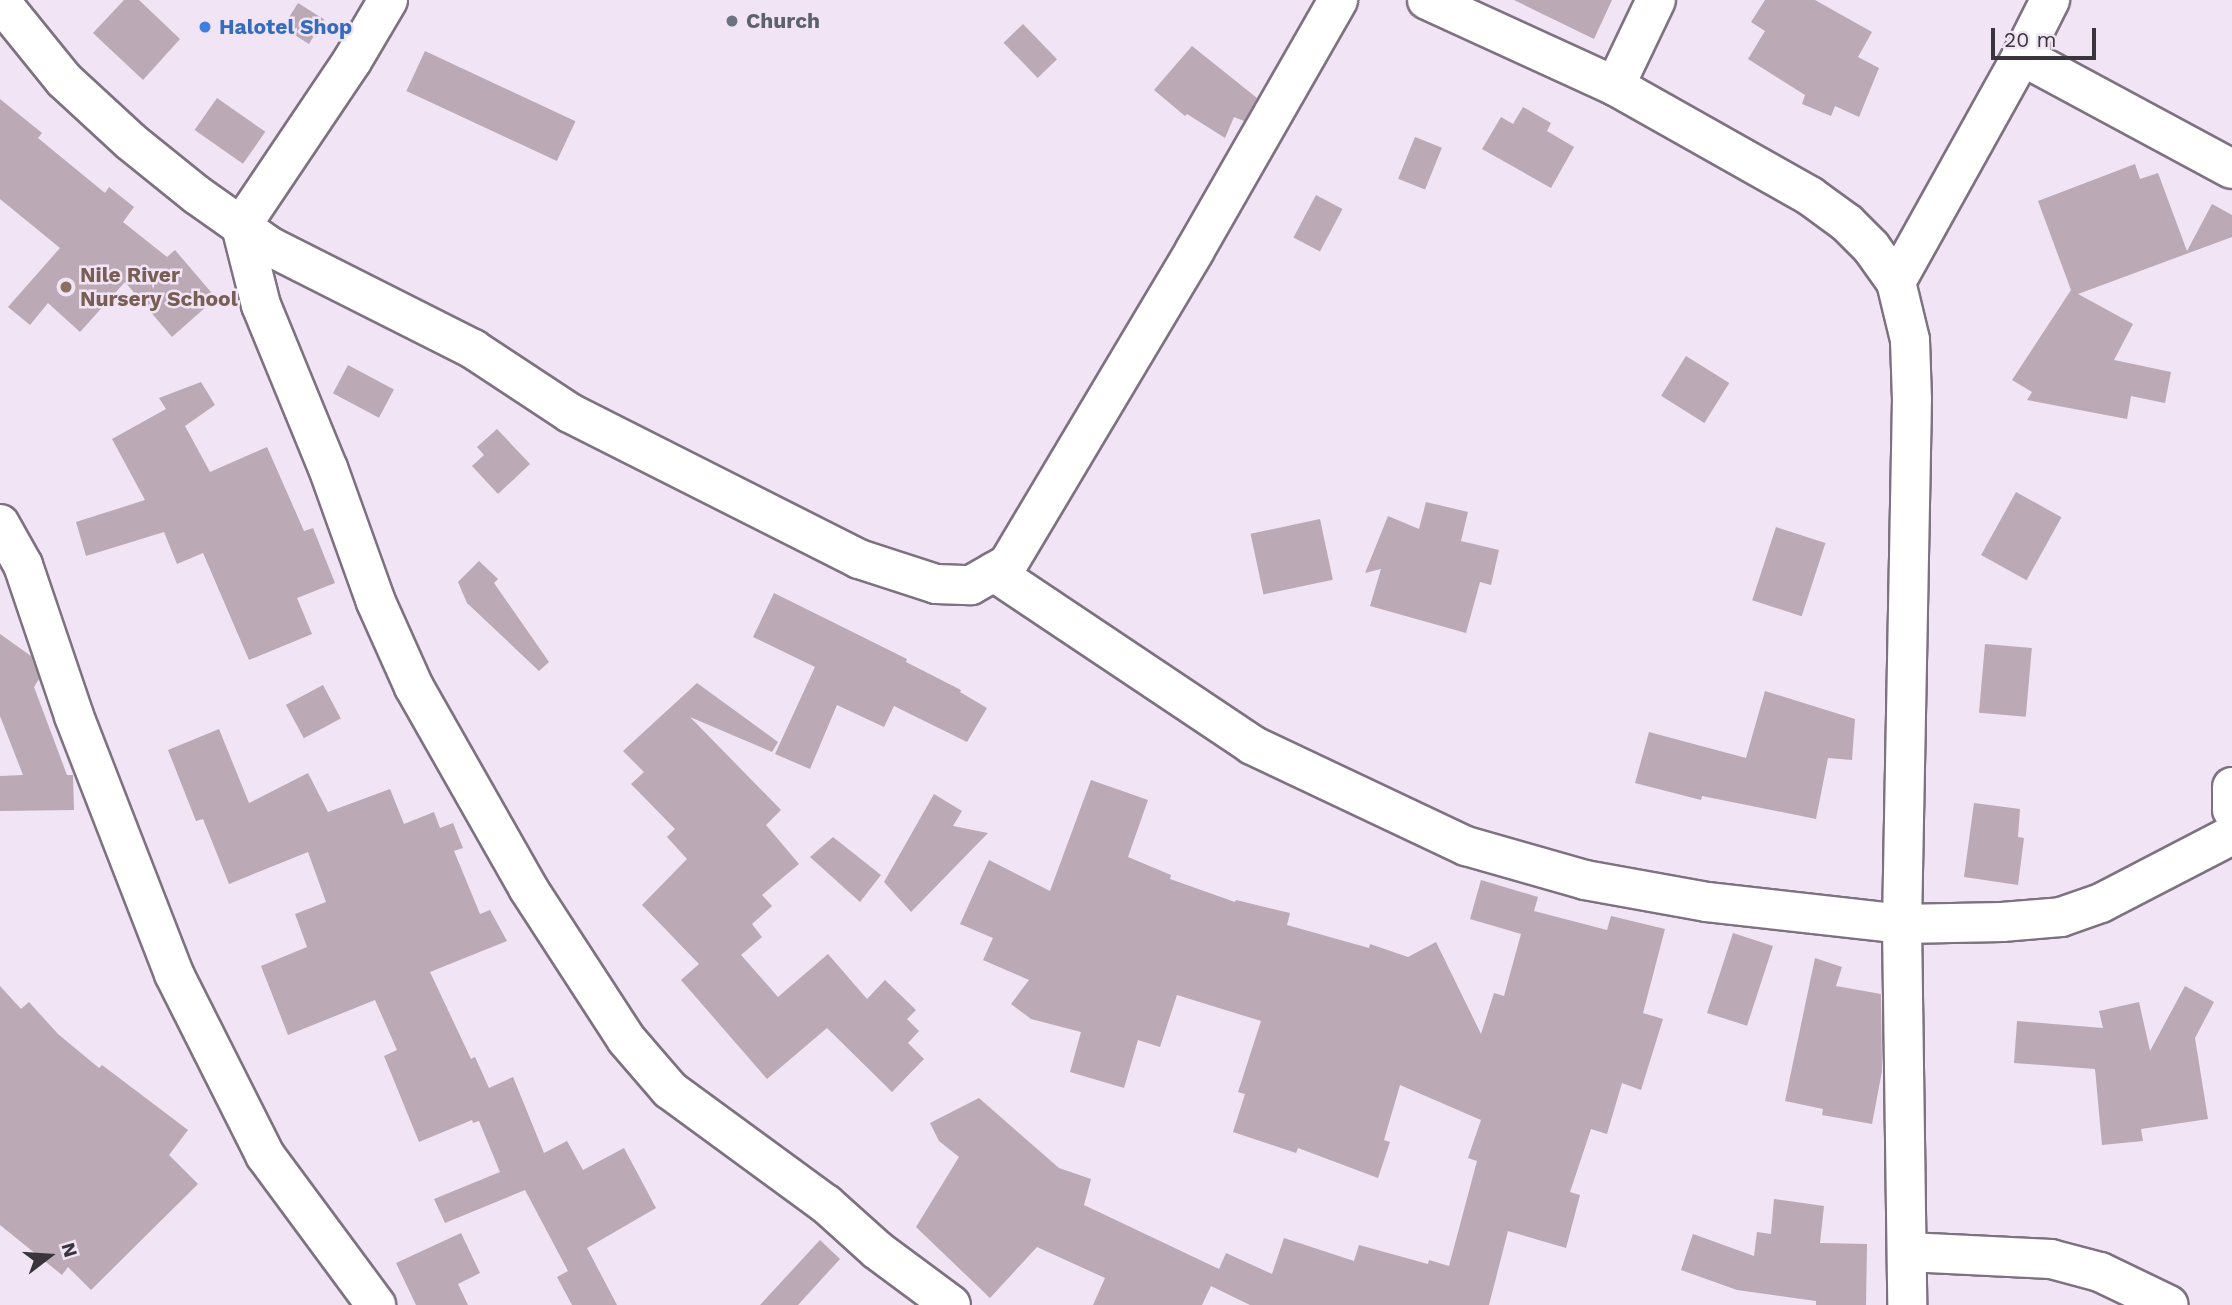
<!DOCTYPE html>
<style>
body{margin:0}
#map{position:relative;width:2232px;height:1305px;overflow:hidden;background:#f1e4f5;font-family:"Work Sans",sans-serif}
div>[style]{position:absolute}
.building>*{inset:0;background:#bba9b5;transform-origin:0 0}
.roads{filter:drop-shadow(2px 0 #7e7281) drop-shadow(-2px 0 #7e7281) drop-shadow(0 2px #7e7281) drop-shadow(0 -2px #7e7281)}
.minor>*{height:38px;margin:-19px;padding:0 19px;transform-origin:19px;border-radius:19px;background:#fff}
.dots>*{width:19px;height:19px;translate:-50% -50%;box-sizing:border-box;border:4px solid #f1e4f5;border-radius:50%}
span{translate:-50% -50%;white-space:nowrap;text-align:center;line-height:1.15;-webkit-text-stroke:5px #f1e4f5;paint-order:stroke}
.worship-label{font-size:21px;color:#5b616d;font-weight:700}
.left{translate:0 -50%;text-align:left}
.shop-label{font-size:21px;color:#366cbe;font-weight:700}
.education-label{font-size:21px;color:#785e54;font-weight:700}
.north{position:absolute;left:14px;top:1221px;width:70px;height:70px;-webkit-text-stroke:5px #f1e4f5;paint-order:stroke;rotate:73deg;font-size:19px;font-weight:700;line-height:28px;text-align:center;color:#3a353c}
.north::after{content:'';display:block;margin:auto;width:24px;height:32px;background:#3a353c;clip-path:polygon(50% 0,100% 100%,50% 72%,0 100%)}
.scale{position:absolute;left:1991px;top:28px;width:105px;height:32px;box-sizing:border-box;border:4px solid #3a353c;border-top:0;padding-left:9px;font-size:21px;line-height:24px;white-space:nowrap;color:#3a353c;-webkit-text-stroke:5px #f1e4f5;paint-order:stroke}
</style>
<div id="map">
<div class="building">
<div style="clip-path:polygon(124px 0,139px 0,180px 39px,143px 80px,93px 33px)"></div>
<div style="clip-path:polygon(1514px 0,1612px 0,1594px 39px)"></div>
<div style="clip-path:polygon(1765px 0,1815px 0,1872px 32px,1858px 57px,1879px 68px,1859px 117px,1835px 106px,1831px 116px,1802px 104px,1805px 95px,1748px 59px,1765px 31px,1751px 22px)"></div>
<div style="left:298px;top:3px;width:31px;height:29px;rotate:32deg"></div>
<div style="left:1023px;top:24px;width:49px;height:27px;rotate:46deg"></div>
<div style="clip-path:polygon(1192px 46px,1257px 98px,1244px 121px,1234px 117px,1225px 138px,1187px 114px,1185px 116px,1154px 90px)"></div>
<div style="left:425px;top:51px;width:166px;height:44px;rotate:25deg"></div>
<div style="left:217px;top:98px;width:59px;height:39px;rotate:35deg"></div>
<div style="clip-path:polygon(0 99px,42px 133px,38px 138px,105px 193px,109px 187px,134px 207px,123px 222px,167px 257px,175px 250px,216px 298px,172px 337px,125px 282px,80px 332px,48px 303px,30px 325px,8px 307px,60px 248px,0 199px)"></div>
<div style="clip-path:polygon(1523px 107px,1551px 123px,1547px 131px,1574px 147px,1551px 188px,1482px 149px,1501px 117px,1513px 124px)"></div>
<div style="left:1415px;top:137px;width:29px;height:45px;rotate:22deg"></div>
<div style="clip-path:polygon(2135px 164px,2140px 179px,2158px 173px,2187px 251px,2212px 204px,2232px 215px,2232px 237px,2078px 294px,2133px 324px,2114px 360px,2171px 372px,2165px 403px,2131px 396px,2127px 419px,2027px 400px,2032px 392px,2012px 380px,2071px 290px,2038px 201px)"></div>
<div style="left:1316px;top:195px;width:30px;height:48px;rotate:28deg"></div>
<div style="left:1686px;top:356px;width:51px;height:47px;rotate:32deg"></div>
<div style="left:348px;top:365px;width:52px;height:32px;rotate:28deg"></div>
<div style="clip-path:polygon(201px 382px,215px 405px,185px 426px,210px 472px,267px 447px,304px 531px,313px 528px,335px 583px,297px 598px,312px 634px,249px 660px,203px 553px,177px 564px,164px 532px,86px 556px,76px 522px,145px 500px,112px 439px,166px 409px,159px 398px)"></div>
<div style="clip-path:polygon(497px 429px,530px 464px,498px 494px,472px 466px,484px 455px,477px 447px)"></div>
<div style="left:2016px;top:492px;width:52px;height:72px;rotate:29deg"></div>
<div style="clip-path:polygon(1426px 502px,1468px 512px,1461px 541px,1499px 550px,1491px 585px,1480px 582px,1466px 633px,1370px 606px,1381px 569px,1365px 573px,1388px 516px,1419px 529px)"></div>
<div style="left:1320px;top:519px;width:62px;height:71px;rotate:78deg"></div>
<div style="left:1776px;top:527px;width:52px;height:77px;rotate:18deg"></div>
<div style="clip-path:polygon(479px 561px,498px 579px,494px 583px,549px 662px,539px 671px,467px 603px,458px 582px)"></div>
<div style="clip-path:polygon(774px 593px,907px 659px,906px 662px,961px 690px,960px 692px,987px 708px,967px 742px,894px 706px,884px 727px,837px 705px,810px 769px,775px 754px,815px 667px,753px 637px)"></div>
<div style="clip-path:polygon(0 634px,31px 656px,39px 679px,34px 687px,67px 775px,73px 775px,74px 810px,0 811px,0 776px,23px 775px,0 716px)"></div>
<div style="left:1985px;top:644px;width:47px;height:69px;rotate:5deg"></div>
<div style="clip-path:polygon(697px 683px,778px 742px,772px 752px,690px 717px,781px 810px,766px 825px,799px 864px,762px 895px,772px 906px,752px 924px,762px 937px,741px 955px,778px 997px,828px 954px,867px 999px,885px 980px,916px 1010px,907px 1019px,919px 1031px,908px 1043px,924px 1059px,892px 1092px,827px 1028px,767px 1079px,681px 980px,699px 964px,642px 905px,687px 859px,667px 837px,675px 829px,631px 784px,644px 772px,623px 751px)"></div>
<div style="left:323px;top:685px;width:38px;height:42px;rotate:62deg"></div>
<div style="clip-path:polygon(1765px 691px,1855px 719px,1852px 760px,1828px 758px,1816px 819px,1702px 796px,1701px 800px,1635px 783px,1649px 732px,1746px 758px)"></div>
<div style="clip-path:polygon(219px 729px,249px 803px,308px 773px,328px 812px,390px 789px,404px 824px,434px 812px,440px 828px,453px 823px,463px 848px,454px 851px,480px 914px,490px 910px,507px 941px,430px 972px,471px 1059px,475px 1057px,489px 1088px,513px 1077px,544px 1153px,567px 1141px,583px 1170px,624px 1148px,656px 1208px,587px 1248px,617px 1305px,572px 1305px,557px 1277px,568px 1271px,525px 1190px,445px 1223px,434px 1199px,500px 1172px,479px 1121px,473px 1123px,472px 1120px,419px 1142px,384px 1056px,397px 1050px,375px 1000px,288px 1035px,261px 966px,307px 947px,295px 914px,326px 902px,308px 852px,229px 884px,203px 819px,196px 821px,168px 750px)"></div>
<div style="clip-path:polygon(1091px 780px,1148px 800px,1128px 857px,1171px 875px,1170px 879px,1235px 902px,1236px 900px,1290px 913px,1287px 925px,1369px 948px,1370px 944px,1408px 957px,1436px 942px,1481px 1034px,1494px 993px,1504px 996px,1521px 934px,1470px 919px,1481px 880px,1538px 897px,1534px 911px,1607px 930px,1611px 916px,1665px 929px,1643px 1013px,1663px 1019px,1641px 1090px,1622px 1083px,1607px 1134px,1591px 1129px,1570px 1192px,1580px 1195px,1566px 1248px,1508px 1231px,1489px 1305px,1250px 1305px,1211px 1286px,1202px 1305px,1093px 1305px,1105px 1278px,1037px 1247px,990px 1298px,916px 1227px,959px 1157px,939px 1141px,930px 1123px,979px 1098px,1059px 1168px,1091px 1179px,1084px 1205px,1219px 1269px,1226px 1253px,1272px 1274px,1284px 1238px,1354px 1261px,1359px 1245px,1428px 1264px,1429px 1260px,1449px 1266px,1477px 1161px,1468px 1158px,1481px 1120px,1400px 1085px,1384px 1140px,1390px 1142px,1378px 1178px,1298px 1148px,1296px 1153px,1233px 1132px,1245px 1094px,1238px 1092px,1261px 1021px,1177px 995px,1160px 1047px,1138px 1040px,1124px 1088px,1070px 1072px,1081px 1032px,1031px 1019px,1011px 1004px,1029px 980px,983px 960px,993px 938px,960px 924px,989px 860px,1050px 891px)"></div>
<div style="clip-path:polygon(934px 794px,962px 811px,953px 826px,988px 833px,911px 912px,884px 882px)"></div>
<div style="clip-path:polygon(1974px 803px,2020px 809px,2018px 837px,2024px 838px,2018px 885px,1964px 877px)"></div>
<div style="clip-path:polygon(833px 837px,881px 875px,860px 902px,810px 857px)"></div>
<div style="left:1733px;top:933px;width:42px;height:84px;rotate:18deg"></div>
<div style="clip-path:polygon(1815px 958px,1842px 967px,1836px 986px,1881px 994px,1882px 1071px,1872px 1124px,1822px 1115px,1823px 1109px,1785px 1101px)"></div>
<div style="clip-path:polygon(0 986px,21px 1009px,29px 1002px,58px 1034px,99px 1068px,102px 1065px,188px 1130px,169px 1155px,198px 1184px,91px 1290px,68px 1267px,62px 1275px,0 1225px)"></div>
<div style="clip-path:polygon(2185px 986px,2214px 1002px,2195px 1038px,2208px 1119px,2141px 1129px,2143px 1141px,2102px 1145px,2095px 1069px,2014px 1063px,2017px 1021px,2103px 1028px,2099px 1011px,2139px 1002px,2150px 1051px)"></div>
<div style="clip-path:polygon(1774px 1199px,1824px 1206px,1820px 1243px,1867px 1244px,1866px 1305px,1816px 1305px,1816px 1301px,1737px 1290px,1681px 1270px,1693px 1234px,1754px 1256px,1757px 1232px,1771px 1234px)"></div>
<div style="clip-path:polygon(461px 1233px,480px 1273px,458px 1284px,468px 1305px,416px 1305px,396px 1263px)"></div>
<div style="clip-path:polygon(820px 1240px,840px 1259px,798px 1305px,760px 1305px)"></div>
</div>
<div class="roads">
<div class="minor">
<div style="left:388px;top:0;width:71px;rotate:120.5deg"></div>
<div style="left:352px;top:61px;width:199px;rotate:123.9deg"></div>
<div style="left:241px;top:226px;width:81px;rotate:75.8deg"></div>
<div style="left:261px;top:305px;width:176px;rotate:67.7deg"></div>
<div style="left:328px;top:468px;width:142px;rotate:70.3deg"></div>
<div style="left:376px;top:602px;width:93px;rotate:65.9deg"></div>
<div style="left:414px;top:687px;width:231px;rotate:60.4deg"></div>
<div style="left:528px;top:888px;width:180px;rotate:57deg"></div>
<div style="left:626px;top:1039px;width:67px;rotate:49.2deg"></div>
<div style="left:670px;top:1090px;width:193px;rotate:36.2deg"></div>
<div style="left:826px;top:1204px;width:69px;rotate:42deg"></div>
<div style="left:877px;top:1250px;width:92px;rotate:36.6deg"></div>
<div style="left:1427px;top:0;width:207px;rotate:24.6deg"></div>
<div style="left:1615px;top:86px;width:224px;rotate:29.4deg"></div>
<div style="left:1810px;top:196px;width:46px;rotate:36.1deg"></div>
<div style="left:1847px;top:223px;width:34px;rotate:45deg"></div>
<div style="left:1871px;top:247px;width:43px;rotate:54.5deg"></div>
<div style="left:1896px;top:282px;width:60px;rotate:76.4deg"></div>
<div style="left:1910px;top:340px;width:59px;rotate:88.1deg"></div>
<div style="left:1912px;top:399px;width:525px;rotate:91.09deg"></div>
<div style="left:1902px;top:924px;width:381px;rotate:89.2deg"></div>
<div style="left:0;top:1px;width:102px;rotate:51deg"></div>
<div style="left:64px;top:80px;width:90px;rotate:42.7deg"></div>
<div style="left:130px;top:141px;width:86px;rotate:38.9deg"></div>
<div style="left:197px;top:195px;width:88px;rotate:35.3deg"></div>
<div style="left:269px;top:246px;width:229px;rotate:26.8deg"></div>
<div style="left:473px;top:349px;width:116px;rotate:33.4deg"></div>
<div style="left:570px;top:413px;width:324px;rotate:26.8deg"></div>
<div style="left:859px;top:559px;width:81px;rotate:18deg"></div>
<div style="left:936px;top:584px;width:35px;rotate:2deg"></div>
<div style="left:971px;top:585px;width:43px;rotate:-29.6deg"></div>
<div style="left:1008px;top:564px;width:365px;rotate:-59.2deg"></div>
<div style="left:1195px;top:250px;width:288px;rotate:-60.2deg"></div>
<div style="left:2022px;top:56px;width:238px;rotate:28.3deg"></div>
<div style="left:1615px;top:86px;width:95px;rotate:-64.5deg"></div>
<div style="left:1896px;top:282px;width:259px;rotate:-60.9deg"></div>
<div style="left:2022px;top:56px;width:63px;rotate:-63.4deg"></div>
<div style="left:0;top:524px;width:47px;rotate:60.7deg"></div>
<div style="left:23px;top:565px;width:159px;rotate:71.3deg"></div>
<div style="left:74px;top:716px;width:277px;rotate:68.8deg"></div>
<div style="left:174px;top:974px;width:203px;rotate:63.3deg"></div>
<div style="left:265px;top:1155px;width:187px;rotate:53.5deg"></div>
<div style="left:994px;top:572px;width:311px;rotate:33.8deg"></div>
<div style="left:1252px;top:745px;width:237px;rotate:25.3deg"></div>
<div style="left:1466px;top:846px;width:124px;rotate:15.9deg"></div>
<div style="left:1585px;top:880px;width:124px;rotate:10.2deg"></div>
<div style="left:1707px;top:902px;width:196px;rotate:6.4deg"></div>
<div style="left:1902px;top:924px;width:100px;rotate:-1.1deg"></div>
<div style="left:2002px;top:922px;width:59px;rotate:-4.8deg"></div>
<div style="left:2061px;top:917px;width:42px;rotate:-19.3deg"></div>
<div style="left:2101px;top:903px;width:148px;rotate:-27.4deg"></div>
<div style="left:2232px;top:787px;width:23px;rotate:90deg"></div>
<div style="left:1908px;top:1252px;width:143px;rotate:2.8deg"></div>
<div style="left:2051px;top:1259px;width:51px;rotate:14.9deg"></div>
<div style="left:2100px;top:1272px;width:76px;rotate:25.6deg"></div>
</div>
</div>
<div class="dots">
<div style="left:732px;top:21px;background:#6b7280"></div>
<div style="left:205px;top:27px;background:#3f7fe0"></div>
<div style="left:66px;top:287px;background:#8d6e63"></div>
</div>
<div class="worship-label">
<span class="left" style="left:746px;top:21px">Church</span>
</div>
<div class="shop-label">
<span class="left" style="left:219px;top:27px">Halotel Shop</span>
</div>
<div class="education-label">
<span class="left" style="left:80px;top:287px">Nile River<br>Nursery School</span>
</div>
<div class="north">N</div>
<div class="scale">20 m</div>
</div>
